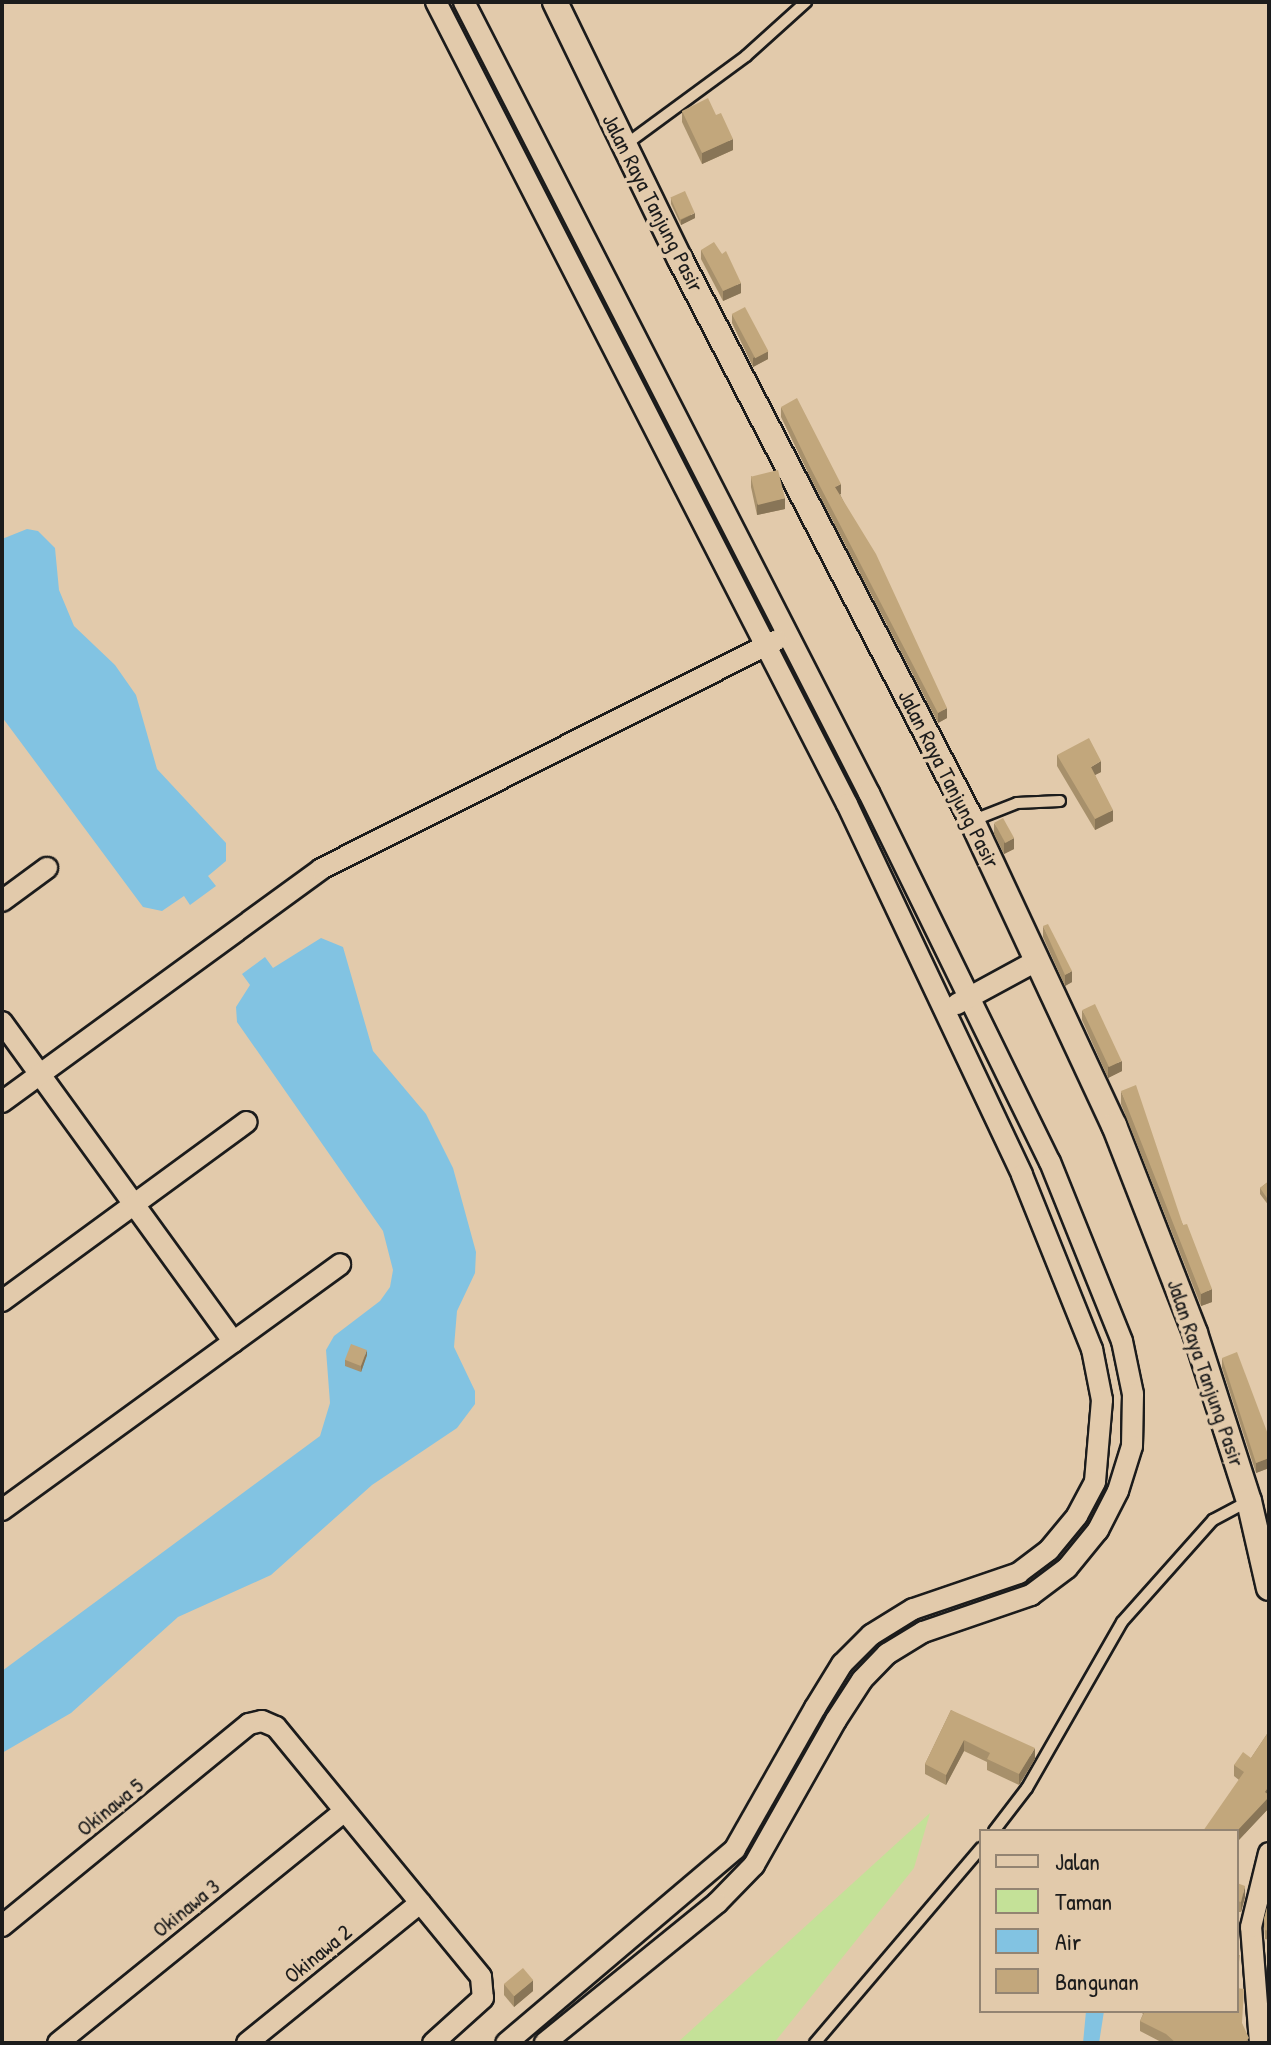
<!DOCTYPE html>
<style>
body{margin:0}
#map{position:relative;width:1271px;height:2045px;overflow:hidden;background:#e2caab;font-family:"Patrick Hand",sans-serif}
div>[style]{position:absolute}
.green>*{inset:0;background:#c4e198}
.water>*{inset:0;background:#82c3e2}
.roads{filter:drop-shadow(2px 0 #1c1c1c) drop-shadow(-2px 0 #1c1c1c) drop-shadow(0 2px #1c1c1c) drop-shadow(0 -2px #1c1c1c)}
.service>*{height:10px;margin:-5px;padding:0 5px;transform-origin:5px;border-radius:5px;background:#e2caab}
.minor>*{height:20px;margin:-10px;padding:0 10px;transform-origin:10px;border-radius:10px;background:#e2caab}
.tertiary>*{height:24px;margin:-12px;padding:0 12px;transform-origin:12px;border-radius:12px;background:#e2caab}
.wall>*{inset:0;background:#a7906b}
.shaded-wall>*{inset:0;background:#887557}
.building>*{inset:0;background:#c2a77c;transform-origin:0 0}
span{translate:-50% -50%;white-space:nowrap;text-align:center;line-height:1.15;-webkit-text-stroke:8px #e2caab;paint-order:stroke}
.street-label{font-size:22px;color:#1c1c1c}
.frame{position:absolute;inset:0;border:4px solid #1c1c1c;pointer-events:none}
.legend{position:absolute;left:979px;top:1829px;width:260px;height:184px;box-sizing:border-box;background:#e2caab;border:2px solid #938472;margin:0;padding:10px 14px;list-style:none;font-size:24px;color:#1c1c1c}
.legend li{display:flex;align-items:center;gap:16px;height:40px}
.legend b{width:40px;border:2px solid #938472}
</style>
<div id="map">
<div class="green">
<div style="clip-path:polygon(930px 1813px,914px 1868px,774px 2043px,677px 2043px)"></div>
</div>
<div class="water">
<div style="clip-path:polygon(27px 529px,38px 531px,55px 548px,59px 590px,74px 626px,115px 665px,136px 695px,157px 769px,226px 843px,226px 861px,208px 876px,216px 886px,190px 905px,184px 896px,162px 911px,143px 907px,2px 717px,2px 539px)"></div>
<div style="clip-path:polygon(321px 938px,343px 947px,373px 1051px,426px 1114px,453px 1168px,476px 1252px,475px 1273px,457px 1311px,454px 1347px,475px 1391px,475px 1404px,457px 1428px,372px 1485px,271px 1575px,178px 1617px,71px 1713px,2px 1753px,2px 1671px,320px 1436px,330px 1403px,326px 1350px,334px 1336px,380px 1301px,390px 1287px,393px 1270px,383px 1231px,237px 1022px,236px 1007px,250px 985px,242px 974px,265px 957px,273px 968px)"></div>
<div style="clip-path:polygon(1086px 2011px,1104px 2011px,1099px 2043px,1083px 2043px)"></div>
</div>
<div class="roads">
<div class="service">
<div style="left:625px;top:145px;width:150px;rotate:-36.3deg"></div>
<div style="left:746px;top:56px;width:81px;rotate:-42deg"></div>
<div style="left:974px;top:820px;width:46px;rotate:-21.6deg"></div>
<div style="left:1017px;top:803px;width:43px;rotate:-2.7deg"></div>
<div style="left:994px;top:1831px;width:54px;rotate:-52.5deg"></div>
<div style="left:1027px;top:1788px;width:191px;rotate:-60.2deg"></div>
<div style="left:1122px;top:1622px;width:137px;rotate:-48.3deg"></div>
<div style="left:1213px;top:1520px;width:38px;rotate:-28deg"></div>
<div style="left:815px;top:2043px;width:256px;rotate:-49.6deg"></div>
</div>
<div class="minor">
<div style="left:436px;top:2px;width:901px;rotate:62.87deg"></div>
<div style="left:847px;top:804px;width:410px;rotate:64.7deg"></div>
<div style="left:1022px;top:1175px;width:188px;rotate:68.1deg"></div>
<div style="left:1092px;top:1349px;width:52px;rotate:78.9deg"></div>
<div style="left:1102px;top:1400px;width:82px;rotate:94.9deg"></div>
<div style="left:1095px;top:1482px;width:38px;rotate:118deg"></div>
<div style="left:1077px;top:1516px;width:44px;rotate:129.5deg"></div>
<div style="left:1049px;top:1550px;width:38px;rotate:143deg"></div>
<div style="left:1019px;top:1573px;width:112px;rotate:161.2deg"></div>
<div style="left:913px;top:1609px;width:49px;rotate:148.2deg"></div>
<div style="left:871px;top:1635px;width:41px;rotate:135deg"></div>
<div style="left:842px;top:1664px;width:52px;rotate:121.5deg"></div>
<div style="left:815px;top:1708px;width:162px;rotate:119.6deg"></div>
<div style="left:735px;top:1849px;width:300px;rotate:139.7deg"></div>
<div style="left:464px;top:2px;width:889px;rotate:62.89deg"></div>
<div style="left:869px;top:793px;width:411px;rotate:63.9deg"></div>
<div style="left:1050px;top:1162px;width:193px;rotate:68.1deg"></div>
<div style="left:1122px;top:1341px;width:54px;rotate:78.3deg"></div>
<div style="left:1133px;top:1394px;width:52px;rotate:91.1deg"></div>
<div style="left:1132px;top:1446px;width:47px;rotate:107.3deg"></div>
<div style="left:1118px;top:1491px;width:44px;rotate:117.1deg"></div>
<div style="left:1098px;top:1530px;width:49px;rotate:129.2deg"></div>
<div style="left:1067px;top:1568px;width:45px;rotate:143.1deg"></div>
<div style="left:1031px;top:1595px;width:114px;rotate:161.1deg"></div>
<div style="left:923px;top:1632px;width:42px;rotate:148.6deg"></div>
<div style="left:887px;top:1654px;width:36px;rotate:134deg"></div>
<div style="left:862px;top:1680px;width:48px;rotate:123deg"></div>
<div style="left:836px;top:1720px;width:167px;rotate:119.5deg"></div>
<div style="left:754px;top:1865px;width:53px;rotate:134.2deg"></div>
<div style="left:717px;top:1903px;width:222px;rotate:140.9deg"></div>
<div style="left:2px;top:901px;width:56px;rotate:-36.3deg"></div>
<div style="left:957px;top:1004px;width:92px;rotate:-28.5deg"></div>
<div style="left:2px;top:1022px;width:395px;rotate:54.1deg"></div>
<div style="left:2px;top:1102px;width:395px;rotate:-36.1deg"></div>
<div style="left:321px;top:869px;width:510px;rotate:-26.67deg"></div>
<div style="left:2px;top:1301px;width:303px;rotate:-36.2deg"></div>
<div style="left:2px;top:1510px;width:418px;rotate:-36deg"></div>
<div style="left:2px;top:1926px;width:319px;rotate:-39.3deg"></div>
<div style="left:249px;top:1724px;width:13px;rotate:-13deg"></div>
<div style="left:262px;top:1721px;width:15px;rotate:23deg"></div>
<div style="left:276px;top:1727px;width:323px;rotate:50.6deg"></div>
<div style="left:481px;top:1977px;width:21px;rotate:85deg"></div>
<div style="left:483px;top:1998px;width:67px;rotate:138deg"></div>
<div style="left:58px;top:2043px;width:368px;rotate:-39deg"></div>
<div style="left:247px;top:2043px;width:223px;rotate:-39deg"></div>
<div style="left:1260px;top:2043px;width:116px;rotate:-94.4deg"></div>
<div style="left:1251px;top:1927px;width:76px;rotate:-76.3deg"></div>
</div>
<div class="tertiary">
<div style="left:555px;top:2px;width:286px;rotate:64.1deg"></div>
<div style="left:680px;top:259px;width:633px;rotate:62.54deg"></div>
<div style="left:972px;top:821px;width:336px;rotate:65deg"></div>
<div style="left:1114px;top:1125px;width:223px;rotate:68.7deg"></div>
<div style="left:1195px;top:1333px;width:176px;rotate:72.2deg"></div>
<div style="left:1249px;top:1501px;width:89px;rotate:77.1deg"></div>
</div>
</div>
<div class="wall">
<div style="clip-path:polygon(682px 111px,716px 115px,733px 150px,702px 164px,682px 122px)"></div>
<div style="clip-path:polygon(671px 198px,695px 218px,681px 225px,671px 204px)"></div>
<div style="clip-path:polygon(701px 250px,722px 254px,741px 293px,723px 301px,701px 259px)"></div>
<div style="clip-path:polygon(732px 314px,768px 359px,753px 367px,732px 323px)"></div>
<div style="clip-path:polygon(781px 407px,841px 494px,840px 494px,947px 718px,938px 723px,811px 479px,781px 417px)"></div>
<div style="clip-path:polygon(751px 476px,785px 509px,757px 515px,751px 487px)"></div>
<div style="clip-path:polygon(1057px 755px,1101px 772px,1095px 775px,1113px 821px,1095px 830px,1057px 766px)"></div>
<div style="clip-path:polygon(994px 823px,1014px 849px,1004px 854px,994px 834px)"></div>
<div style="clip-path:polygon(1043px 926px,1072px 982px,1065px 986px,1043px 937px)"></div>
<div style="clip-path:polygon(1082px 1010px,1122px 1071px,1108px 1078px,1082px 1020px)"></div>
<div style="clip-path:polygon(1121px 1091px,1183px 1225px,1212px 1302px,1201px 1306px,1121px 1104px)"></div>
<div style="clip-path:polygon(1269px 1181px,1269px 1206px,1260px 1194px,1260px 1188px)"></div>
<div style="clip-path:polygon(367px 1355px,361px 1372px,345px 1366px,345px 1360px)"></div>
<div style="clip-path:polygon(1222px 1358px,1269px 1437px,1269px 1468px,1256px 1473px,1222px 1368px)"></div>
<div style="clip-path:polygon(951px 1710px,1035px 1759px,1019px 1785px,987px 1770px,987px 1762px,964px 1751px,946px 1785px,925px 1774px,925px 1764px)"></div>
<div style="clip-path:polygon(1269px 1731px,1269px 1808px,1237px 1842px,1239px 1780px,1234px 1776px,1234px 1765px,1251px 1758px)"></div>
<div style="clip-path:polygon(1237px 1883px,1245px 1897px,1241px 1912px,1237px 1912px)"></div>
<div style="clip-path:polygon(1269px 1900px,1269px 1940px,1265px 1939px,1264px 1919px)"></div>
<div style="clip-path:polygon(504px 1984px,533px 1991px,514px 2007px,504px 1995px)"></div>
<div style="clip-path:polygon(1142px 2011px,1237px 2011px,1249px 2043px,1163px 2043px,1140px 2031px,1140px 2021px,1143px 2014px,1142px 2013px)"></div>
</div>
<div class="shaded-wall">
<div style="clip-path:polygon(733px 139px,733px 150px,702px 164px,702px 153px)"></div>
<div style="clip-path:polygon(695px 213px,695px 218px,681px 225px,681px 220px)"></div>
<div style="clip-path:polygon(741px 283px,741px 293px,723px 301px,723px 291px)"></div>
<div style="clip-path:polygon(768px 351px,768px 359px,753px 367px,753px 358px)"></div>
<div style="clip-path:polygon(841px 484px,841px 494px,835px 497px,835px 487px)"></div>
<div style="clip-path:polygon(785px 498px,785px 509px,757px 515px,757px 504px)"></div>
<div style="clip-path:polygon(947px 708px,947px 718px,938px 723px,938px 713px)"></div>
<div style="clip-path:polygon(1101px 761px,1101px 772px,1091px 777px,1091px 767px)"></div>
<div style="clip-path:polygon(1113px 810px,1113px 821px,1095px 830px,1095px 819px)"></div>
<div style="clip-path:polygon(1014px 838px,1014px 849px,1004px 854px,1004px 843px)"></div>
<div style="clip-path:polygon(1072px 971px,1072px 982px,1065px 986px,1065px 975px)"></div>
<div style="clip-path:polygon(1122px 1061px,1122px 1071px,1108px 1078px,1108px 1067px)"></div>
<div style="clip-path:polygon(1212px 1289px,1212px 1302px,1201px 1306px,1201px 1294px)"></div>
<div style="clip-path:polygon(367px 1350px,367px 1355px,361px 1372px,361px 1366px)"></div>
<div style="clip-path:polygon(1269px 1458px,1269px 1468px,1256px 1473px,1256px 1463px)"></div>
<div style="clip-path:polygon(964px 1740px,964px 1751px,946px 1785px,946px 1775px)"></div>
<div style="clip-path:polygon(1035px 1748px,1035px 1759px,1019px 1785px,1019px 1774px)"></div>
<div style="clip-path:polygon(1269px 1786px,1269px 1808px,1237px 1842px,1237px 1831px)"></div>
<div style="clip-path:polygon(1245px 1886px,1245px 1897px,1241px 1912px,1241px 1902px)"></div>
<div style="clip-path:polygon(533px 1980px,533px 1991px,514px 2007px,514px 1996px)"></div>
</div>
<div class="building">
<div style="clip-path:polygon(708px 98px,716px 115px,721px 113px,733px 139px,702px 153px,682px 111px)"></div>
<div style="left:685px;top:191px;width:24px;height:16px;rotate:66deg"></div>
<div style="clip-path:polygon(714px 242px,722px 254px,726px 251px,741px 283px,723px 291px,701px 250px)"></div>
<div style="left:745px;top:307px;width:50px;height:15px;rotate:62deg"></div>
<div style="clip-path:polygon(797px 398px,841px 484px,835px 487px,876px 554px,947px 708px,938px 713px,811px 469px,781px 407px)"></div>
<div style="left:778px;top:470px;width:29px;height:28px;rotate:76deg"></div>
<div style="clip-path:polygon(1089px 738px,1101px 761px,1091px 767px,1113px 810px,1095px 819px,1057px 755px)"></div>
<div style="left:1003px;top:818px;width:23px;height:10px;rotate:61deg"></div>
<div style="clip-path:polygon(1048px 924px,1072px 971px,1065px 975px,1043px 926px)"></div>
<div style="left:1095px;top:1004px;width:63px;height:14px;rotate:65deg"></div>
<div style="clip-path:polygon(1136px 1085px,1183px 1225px,1187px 1224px,1212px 1289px,1201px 1294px,1121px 1091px)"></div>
<div style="clip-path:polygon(1269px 1181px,1269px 1201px,1260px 1188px)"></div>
<div style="left:351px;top:1344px;width:17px;height:17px;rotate:21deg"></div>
<div style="clip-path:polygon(1237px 1352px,1269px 1437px,1269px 1458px,1256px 1463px,1222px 1358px)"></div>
<div style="clip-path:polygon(951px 1710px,1035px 1748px,1019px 1774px,987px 1759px,990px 1753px,964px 1740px,946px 1775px,925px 1764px)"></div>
<div style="clip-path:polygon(1269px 1731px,1269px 1786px,1265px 1792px,1269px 1795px,1269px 1797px,1237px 1831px,1203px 1831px,1244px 1772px,1234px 1765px,1243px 1752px,1251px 1758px)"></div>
<div style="clip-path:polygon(1237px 1883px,1245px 1886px,1241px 1902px,1237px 1901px)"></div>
<div style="clip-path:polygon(1269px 1900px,1269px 1931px,1265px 1930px,1264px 1919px)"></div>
<div style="clip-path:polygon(1237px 1955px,1240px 1955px,1237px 1976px)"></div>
<div style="left:523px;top:1968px;width:16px;height:25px;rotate:50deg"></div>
<div style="clip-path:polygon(1237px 1988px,1244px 1989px,1242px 2023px,1249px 2038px,1244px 2043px,1176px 2043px,1166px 2034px,1140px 2021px,1145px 2011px,1237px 2011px)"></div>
</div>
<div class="street-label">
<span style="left:653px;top:203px;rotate:63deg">Jalan Raya Tanjung Pasir</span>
<span style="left:949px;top:779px;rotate:63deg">Jalan Raya Tanjung Pasir</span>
<span style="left:1206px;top:1373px;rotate:71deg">Jalan Raya Tanjung Pasir</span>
<span style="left:110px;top:1807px;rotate:-39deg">Okinawa 5</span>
<span style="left:186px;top:1908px;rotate:-39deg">Okinawa 3</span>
<span style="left:318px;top:1954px;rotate:-39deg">Okinawa 2</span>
</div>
<div class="frame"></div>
<ul class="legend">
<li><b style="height:10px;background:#e2caab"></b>Jalan</li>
<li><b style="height:22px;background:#c4e198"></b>Taman</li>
<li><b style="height:22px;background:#82c3e2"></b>Air</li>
<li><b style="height:22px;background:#c2a77c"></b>Bangunan</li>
</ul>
</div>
